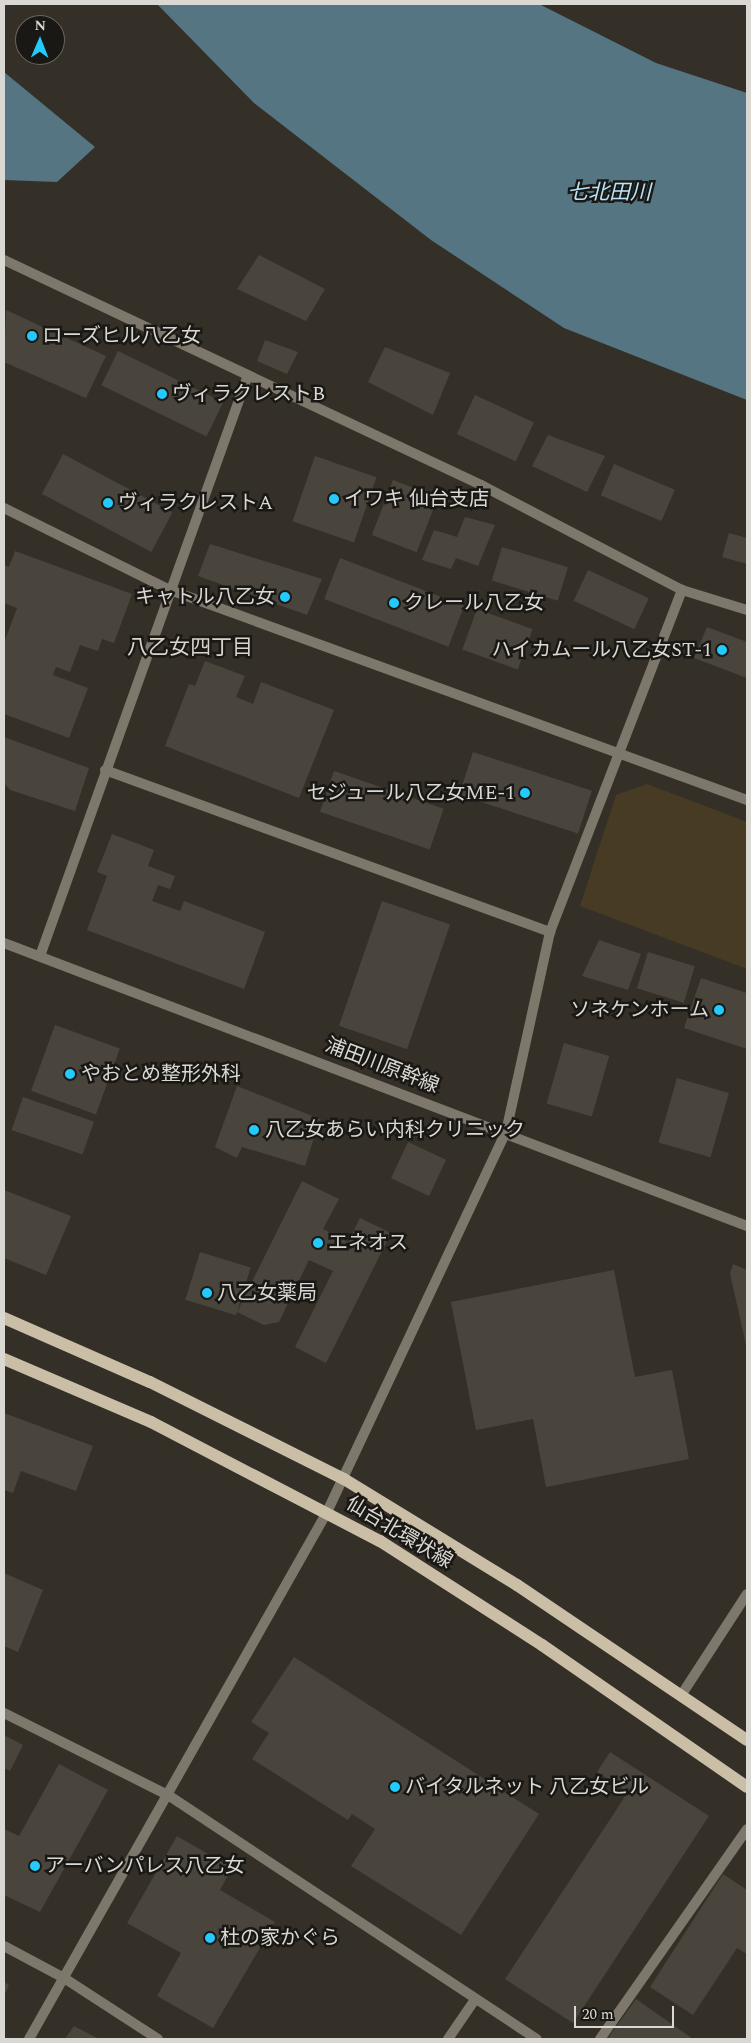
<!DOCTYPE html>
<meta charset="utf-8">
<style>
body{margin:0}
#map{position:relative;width:751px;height:2043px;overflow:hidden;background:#343028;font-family:Spectral,"Noto Sans JP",serif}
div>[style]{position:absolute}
.green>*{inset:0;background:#473b24}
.water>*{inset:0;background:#567582}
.building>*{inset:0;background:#49453d;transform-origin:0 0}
.minor>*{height:10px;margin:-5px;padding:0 5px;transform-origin:5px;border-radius:5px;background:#7e786c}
.tertiary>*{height:10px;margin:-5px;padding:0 5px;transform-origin:5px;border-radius:5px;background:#7e786c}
.primary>*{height:12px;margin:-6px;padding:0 6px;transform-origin:6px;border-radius:6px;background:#cbbea7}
.dots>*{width:14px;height:14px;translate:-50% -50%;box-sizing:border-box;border:2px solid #1a1815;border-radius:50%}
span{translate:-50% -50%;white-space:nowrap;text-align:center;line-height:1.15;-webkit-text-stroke:5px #1a1815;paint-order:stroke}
.poi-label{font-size:20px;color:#dad8d2}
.left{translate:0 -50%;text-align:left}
.right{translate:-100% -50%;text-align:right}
.street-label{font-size:20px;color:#dad8d2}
.water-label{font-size:21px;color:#b6e5fa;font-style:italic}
.neighbourhood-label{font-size:21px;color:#d9d4ca}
.frame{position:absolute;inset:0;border:5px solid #dad8d2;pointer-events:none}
.north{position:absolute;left:15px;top:15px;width:50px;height:50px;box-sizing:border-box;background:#1a1815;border:1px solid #676561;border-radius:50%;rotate:1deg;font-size:14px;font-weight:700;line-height:20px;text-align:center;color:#dad8d2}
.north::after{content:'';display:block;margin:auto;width:18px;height:22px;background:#24c9fe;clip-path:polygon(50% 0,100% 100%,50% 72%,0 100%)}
.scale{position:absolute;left:574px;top:2006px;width:100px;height:22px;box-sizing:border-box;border:2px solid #dad8d2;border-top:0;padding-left:6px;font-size:15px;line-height:18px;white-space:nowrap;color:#dad8d2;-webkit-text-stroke:4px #1a1815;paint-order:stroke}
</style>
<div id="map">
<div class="green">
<div style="clip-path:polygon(647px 784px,747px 822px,747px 969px,580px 906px,616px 795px)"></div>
</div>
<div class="water">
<div style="clip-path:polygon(157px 4px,539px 4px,656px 63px,747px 93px,747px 400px,564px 328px,431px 240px,254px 103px)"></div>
<div style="clip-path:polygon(4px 72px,95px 147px,57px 182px,4px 180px)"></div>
</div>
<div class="building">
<div style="clip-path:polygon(259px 255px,325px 289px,306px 321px,237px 289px)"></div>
<div style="clip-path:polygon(6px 310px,106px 356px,86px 398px,4px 362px)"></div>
<div style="clip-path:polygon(265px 340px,298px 352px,287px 374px,257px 361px)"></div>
<div style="clip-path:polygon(385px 347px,450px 373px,433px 415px,368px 382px)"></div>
<div style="left:118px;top:351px;width:117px;height:38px;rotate:26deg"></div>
<div style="left:475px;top:395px;width:65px;height:43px;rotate:25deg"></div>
<div style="clip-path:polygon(548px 435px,605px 456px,587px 492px,532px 466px)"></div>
<div style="left:63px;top:454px;width:124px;height:45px;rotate:28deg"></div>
<div style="left:315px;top:456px;width:65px;height:69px;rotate:19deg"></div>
<div style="left:614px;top:464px;width:66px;height:34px;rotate:23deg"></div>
<div style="left:393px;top:480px;width:48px;height:59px;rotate:21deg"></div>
<div style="clip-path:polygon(465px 517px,495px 525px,478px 566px,456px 558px,451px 569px,422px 560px,434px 530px,457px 537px)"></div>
<div style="clip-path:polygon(729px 533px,747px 538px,747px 564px,722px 557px)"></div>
<div style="clip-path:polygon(210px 544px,322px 579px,307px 615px,198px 576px)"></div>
<div style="left:502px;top:547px;width:69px;height:35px;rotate:17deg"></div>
<div style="clip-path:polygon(15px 551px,132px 594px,114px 643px,102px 639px,98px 651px,80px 645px,70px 672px,56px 667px,53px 675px,88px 688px,69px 738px,4px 714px,4px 643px,17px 608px,4px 603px,4px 565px,9px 567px)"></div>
<div style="left:340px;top:558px;width:133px;height:44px;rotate:21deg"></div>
<div style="left:588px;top:570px;width:67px;height:34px;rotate:25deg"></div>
<div style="left:477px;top:609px;width:59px;height:43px;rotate:20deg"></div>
<div style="clip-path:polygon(707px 627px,747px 642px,747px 678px,694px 658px)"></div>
<div style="clip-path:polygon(205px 661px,245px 676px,236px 697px,253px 704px,261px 682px,334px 710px,299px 798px,165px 746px,189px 684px,195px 686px)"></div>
<div style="clip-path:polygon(4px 737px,89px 768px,75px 811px,10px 790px,4px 783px)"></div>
<div style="left:473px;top:752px;width:125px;height:45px;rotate:18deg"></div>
<div style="left:334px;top:771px;width:116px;height:43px;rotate:19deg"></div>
<div style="clip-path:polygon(112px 834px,154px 850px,148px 866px,175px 876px,170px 889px,158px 885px,152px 901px,180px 911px,184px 901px,265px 932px,244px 989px,87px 930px,107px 876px,97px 872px)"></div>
<div style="left:382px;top:901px;width:72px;height:132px;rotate:19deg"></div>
<div style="clip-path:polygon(599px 940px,641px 954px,628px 990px,582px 976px)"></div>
<div style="left:648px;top:952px;width:49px;height:38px;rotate:17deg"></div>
<div style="clip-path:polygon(701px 978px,747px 993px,747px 1049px,684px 1028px)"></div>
<div style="left:55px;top:1025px;width:69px;height:70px;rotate:20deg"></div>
<div style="left:564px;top:1043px;width:47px;height:63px;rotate:16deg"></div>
<div style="left:677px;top:1078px;width:54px;height:67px;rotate:16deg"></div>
<div style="clip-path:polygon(237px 1086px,320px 1119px,305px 1166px,242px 1147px,237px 1158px,215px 1147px)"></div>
<div style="left:23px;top:1097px;width:75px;height:35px;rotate:19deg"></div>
<div style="left:408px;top:1142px;width:42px;height:40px;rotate:25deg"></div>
<div style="clip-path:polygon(302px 1181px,339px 1199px,323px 1229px,348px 1242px,360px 1218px,391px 1233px,326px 1363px,295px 1347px,333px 1271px,309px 1260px,279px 1322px,264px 1325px,237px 1312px)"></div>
<div style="clip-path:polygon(4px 1190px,71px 1216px,46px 1275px,4px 1258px)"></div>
<div style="left:200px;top:1252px;width:53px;height:50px;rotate:17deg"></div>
<div style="clip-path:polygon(733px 1264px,747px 1270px,747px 1349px,730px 1274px)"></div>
<div style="clip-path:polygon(614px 1270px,635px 1377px,672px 1370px,689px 1459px,546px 1487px,533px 1419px,476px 1430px,451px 1302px)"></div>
<div style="clip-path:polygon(4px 1413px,93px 1446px,76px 1491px,21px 1471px,13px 1493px,4px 1490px)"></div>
<div style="clip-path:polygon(4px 1573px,43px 1590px,18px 1652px,4px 1646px)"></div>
<div style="clip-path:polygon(294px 1657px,539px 1814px,461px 1935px,351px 1866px,375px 1829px,352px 1814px,348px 1820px,252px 1759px,269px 1733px,251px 1722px)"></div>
<div style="clip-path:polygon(4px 1735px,23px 1745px,10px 1771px,4px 1768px)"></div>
<div style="clip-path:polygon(610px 1752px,709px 1816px,573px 2023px,505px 1979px,628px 1792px,597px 1772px)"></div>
<div style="clip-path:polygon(59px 1764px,108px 1790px,40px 1912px,4px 1895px,4px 1829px,19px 1836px)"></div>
<div style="clip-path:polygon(177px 1836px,232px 1868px,220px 1890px,275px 1922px,213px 2028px,157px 1996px,181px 1953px,127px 1923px)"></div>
<div style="clip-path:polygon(723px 1874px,747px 1890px,747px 1954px,737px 1948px,693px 2015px,650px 1987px)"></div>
<div style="clip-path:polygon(4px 1982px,9px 1985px,4px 1996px)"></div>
<div style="clip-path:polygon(636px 1999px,693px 2039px,608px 2038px)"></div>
<div style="clip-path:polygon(74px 2026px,99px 2039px,65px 2039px)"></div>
</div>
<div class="minor">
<div style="left:4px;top:260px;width:527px;rotate:25.25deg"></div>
<div style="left:481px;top:485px;width:227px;rotate:27.6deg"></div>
<div style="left:682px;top:590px;width:68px;rotate:17.1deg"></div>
<div style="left:4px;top:508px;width:185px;rotate:26.3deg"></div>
<div style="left:170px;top:590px;width:614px;rotate:20deg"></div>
<div style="left:105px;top:770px;width:474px;rotate:20deg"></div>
<div style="left:40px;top:956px;width:617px;rotate:-70.3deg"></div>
<div style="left:506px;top:1132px;width:205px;rotate:-77.6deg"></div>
<div style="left:550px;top:932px;width:367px;rotate:-68.9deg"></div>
<div style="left:682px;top:1694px;width:119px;rotate:-57deg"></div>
<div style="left:4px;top:1713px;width:183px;rotate:26.6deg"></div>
<div style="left:168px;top:1795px;width:442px;rotate:33.5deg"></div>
<div style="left:4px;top:1946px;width:68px;rotate:28.1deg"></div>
<div style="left:64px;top:1978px;width:112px;rotate:33deg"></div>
<div style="left:29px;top:2039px;width:605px;rotate:-60.51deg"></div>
<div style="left:448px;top:2039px;width:46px;rotate:-55.6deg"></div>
<div style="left:600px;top:2039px;width:256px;rotate:-55deg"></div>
</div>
<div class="tertiary">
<div style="left:4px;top:943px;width:795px;rotate:20.85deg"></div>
<div style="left:327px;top:1512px;width:420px;rotate:-64.8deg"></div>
</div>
<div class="primary">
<div style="left:4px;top:1318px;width:159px;rotate:23.7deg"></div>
<div style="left:150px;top:1382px;width:217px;rotate:26.6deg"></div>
<div style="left:344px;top:1479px;width:203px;rotate:31.5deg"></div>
<div style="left:517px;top:1585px;width:277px;rotate:34deg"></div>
<div style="left:4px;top:1359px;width:160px;rotate:23.2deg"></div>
<div style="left:151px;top:1422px;width:258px;rotate:27.5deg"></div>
<div style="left:380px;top:1541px;width:193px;rotate:32.7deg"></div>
<div style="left:542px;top:1645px;width:249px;rotate:34.7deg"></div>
</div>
<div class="dots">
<div style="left:32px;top:336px;background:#24c9fe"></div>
<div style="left:162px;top:394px;background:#24c9fe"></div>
<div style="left:334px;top:499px;background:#24c9fe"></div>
<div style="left:108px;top:503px;background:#24c9fe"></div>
<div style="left:285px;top:597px;background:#24c9fe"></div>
<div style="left:394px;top:603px;background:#24c9fe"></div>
<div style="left:722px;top:650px;background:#24c9fe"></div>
<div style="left:525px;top:793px;background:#24c9fe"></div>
<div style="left:719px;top:1010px;background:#24c9fe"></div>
<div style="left:70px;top:1074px;background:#24c9fe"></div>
<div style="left:254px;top:1130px;background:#24c9fe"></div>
<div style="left:318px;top:1243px;background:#24c9fe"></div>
<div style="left:207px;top:1293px;background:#24c9fe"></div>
<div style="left:395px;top:1787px;background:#24c9fe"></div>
<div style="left:35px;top:1866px;background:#24c9fe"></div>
<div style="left:210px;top:1938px;background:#24c9fe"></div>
</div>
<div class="poi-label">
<span class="left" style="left:42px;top:336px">ローズヒル八乙女</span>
<span class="left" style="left:172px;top:394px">ヴィラクレストB</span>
<span class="left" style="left:344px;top:499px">イワキ 仙台支店</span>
<span class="left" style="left:118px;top:503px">ヴィラクレストA</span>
<span class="right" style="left:275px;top:597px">キャトル八乙女</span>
<span class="left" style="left:404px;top:603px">クレール八乙女</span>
<span class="right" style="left:712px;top:650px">ハイカムール八乙女ST-1</span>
<span class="right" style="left:515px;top:793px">セジュール八乙女ME-1</span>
<span class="right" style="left:709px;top:1010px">ソネケンホーム</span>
<span class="left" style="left:81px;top:1074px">やおとめ整形外科</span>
<span class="left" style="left:265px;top:1130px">八乙女あらい内科クリニック</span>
<span class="left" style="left:328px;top:1243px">エネオス</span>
<span class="left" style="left:217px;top:1293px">八乙女薬局</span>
<span class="left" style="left:405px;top:1787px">バイタルネット 八乙女ビル</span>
<span class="left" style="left:45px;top:1866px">アーバンパレス八乙女</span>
<span class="left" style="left:220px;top:1938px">杜の家かぐら</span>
</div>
<div class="street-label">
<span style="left:382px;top:1066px;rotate:21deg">浦田川原幹線</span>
<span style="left:399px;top:1533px;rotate:31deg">仙台北環状線</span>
</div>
<div class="water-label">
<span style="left:609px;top:193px">七北田川</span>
</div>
<div class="neighbourhood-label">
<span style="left:190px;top:648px">八乙女四丁目</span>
</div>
<div class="frame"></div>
<div class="north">N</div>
<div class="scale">20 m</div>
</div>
